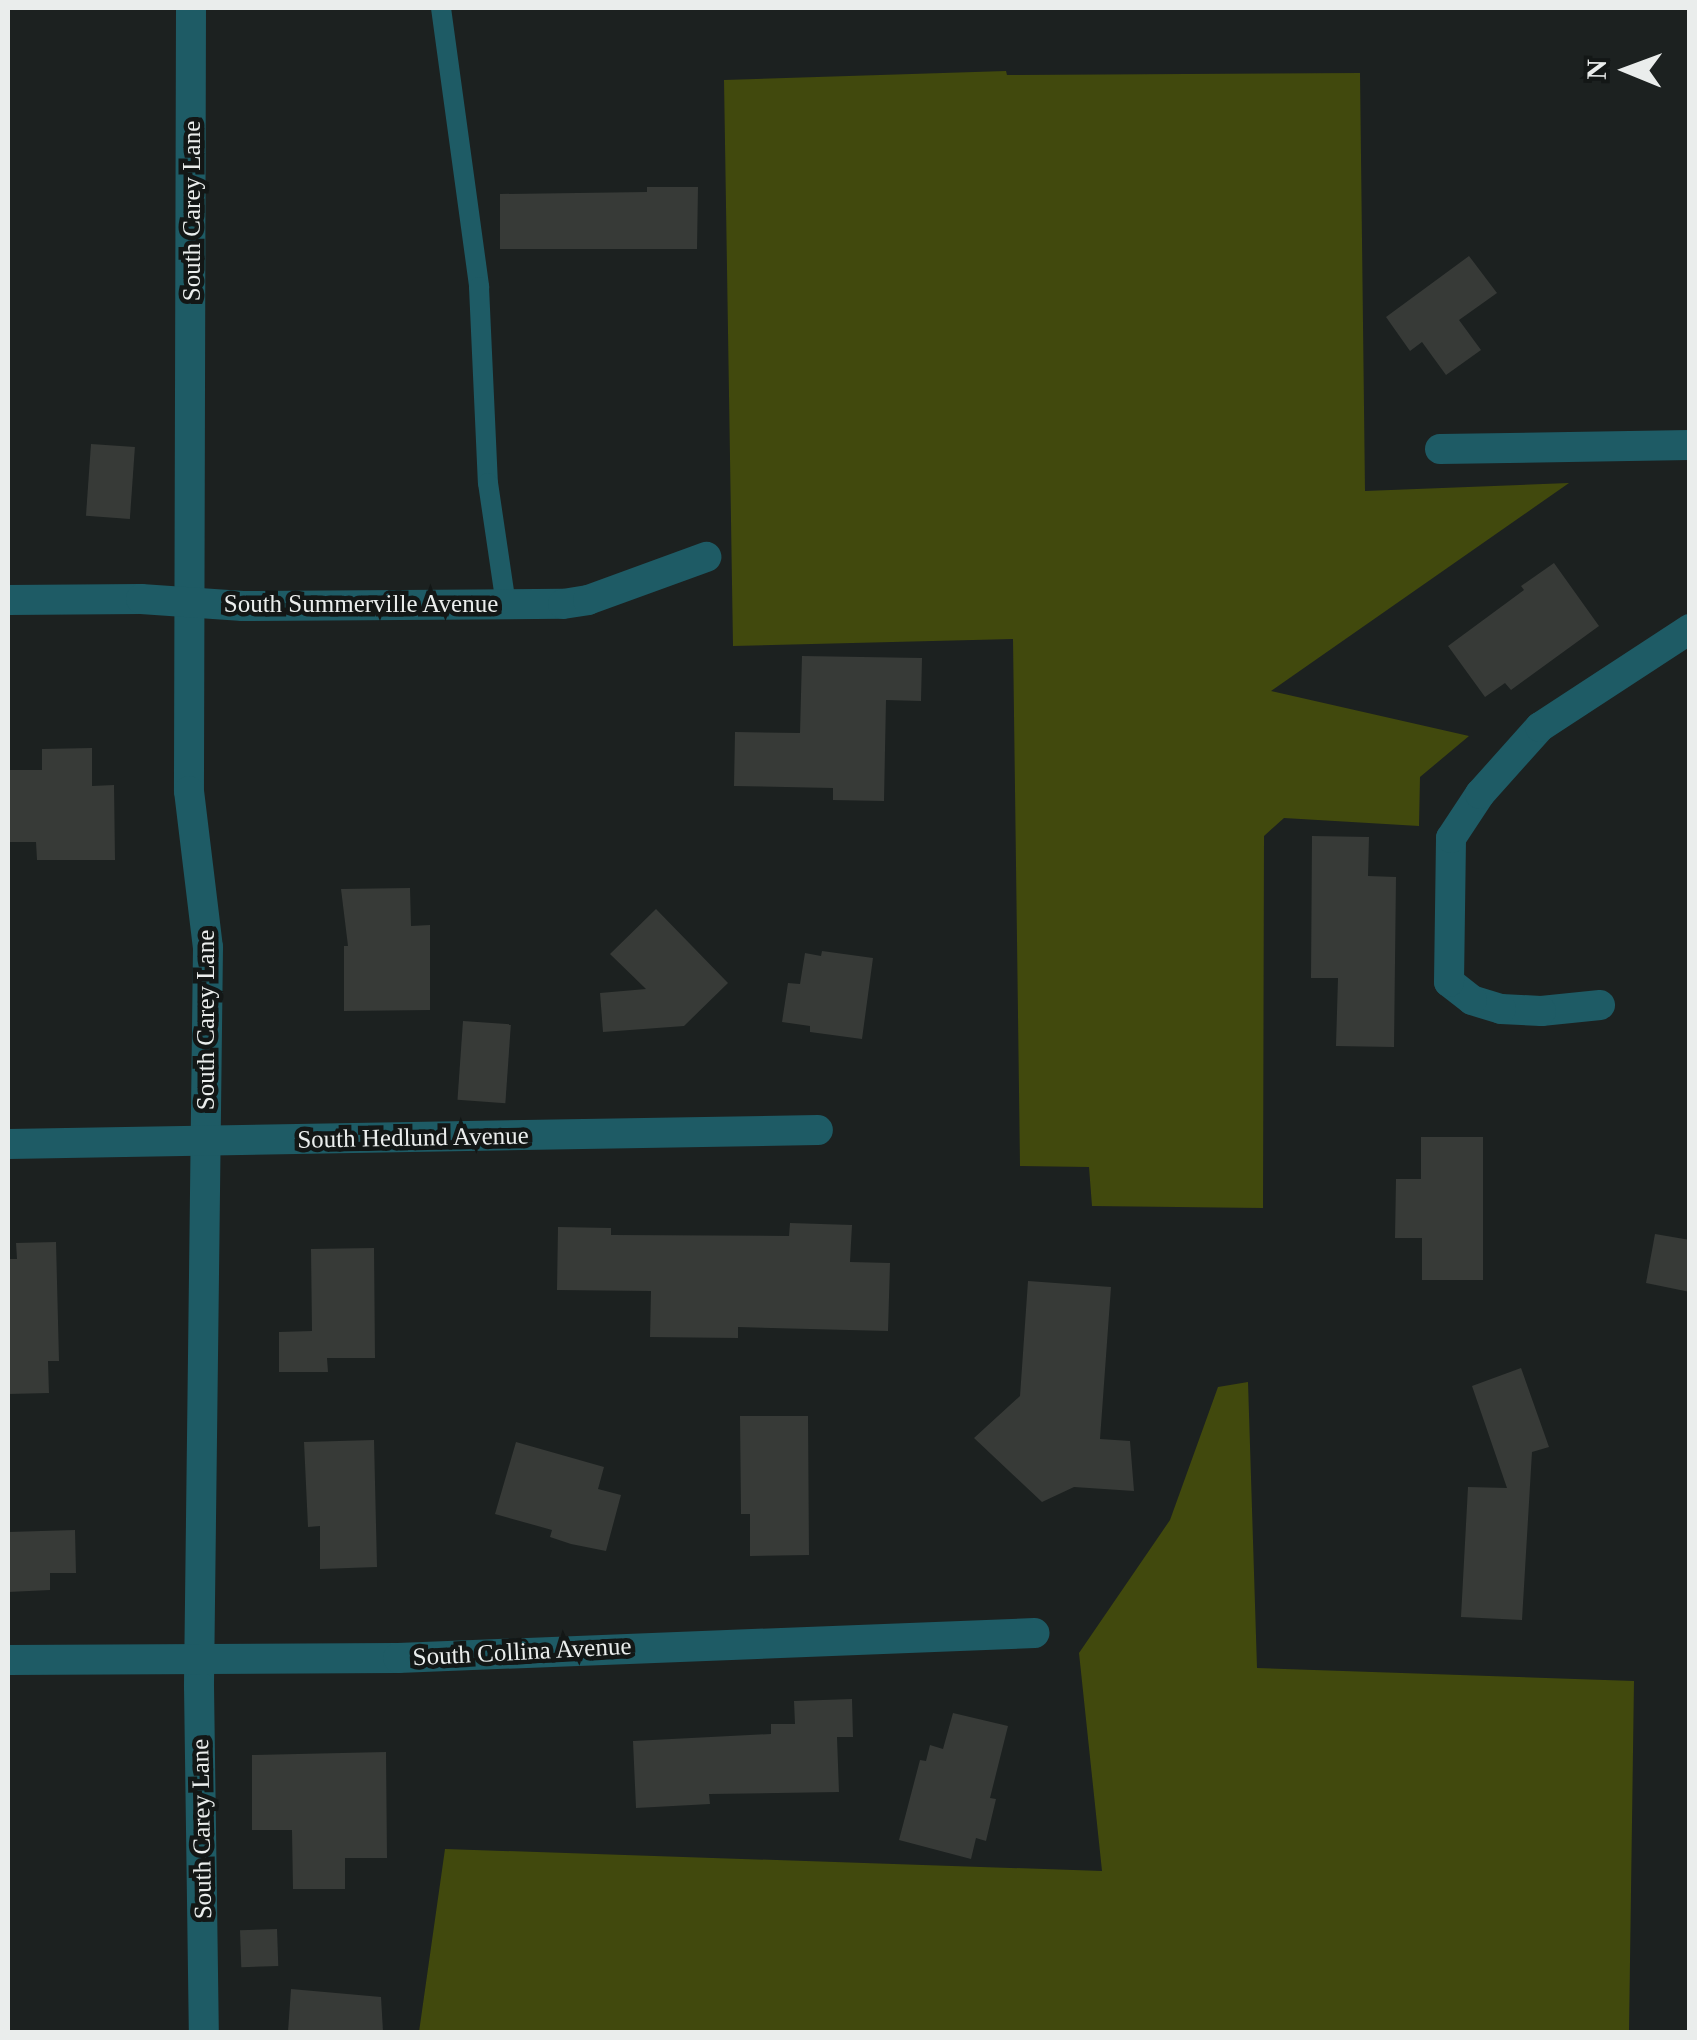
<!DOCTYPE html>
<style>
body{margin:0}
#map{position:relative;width:1697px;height:2040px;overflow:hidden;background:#1c2120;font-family:"Times New Roman",serif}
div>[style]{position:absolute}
.forest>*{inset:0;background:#41490d}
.building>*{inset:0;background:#373a37;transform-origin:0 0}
.service>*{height:20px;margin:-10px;padding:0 10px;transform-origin:10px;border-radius:10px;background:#1e5b65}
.minor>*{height:30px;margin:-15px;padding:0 15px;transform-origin:15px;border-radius:15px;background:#1e5b65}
span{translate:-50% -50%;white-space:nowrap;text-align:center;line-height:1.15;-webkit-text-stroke:9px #131716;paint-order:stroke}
.street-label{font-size:25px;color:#eaedec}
.frame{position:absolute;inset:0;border:10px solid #eaedec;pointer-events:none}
.north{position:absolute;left:1577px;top:20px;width:100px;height:100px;-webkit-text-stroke:8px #131716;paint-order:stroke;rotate:271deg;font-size:28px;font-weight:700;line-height:40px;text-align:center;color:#eaedec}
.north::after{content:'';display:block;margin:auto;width:35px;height:45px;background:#eaedec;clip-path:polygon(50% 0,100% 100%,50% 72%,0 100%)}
</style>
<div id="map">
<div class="forest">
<div style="clip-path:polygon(1006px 71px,1007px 75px,1360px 73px,1365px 491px,1569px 483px,1271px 691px,1469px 736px,1420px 777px,1419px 826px,1284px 818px,1264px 836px,1263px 1208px,1092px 1206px,1089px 1167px,1020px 1166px,1013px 639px,733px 646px,724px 80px)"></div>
<div style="clip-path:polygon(1248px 1382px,1257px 1668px,1634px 1681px,1629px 2032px,419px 2032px,445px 1849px,1102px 1871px,1079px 1653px,1170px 1520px,1218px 1387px)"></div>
</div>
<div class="building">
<div style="clip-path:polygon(647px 187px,698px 187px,697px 249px,500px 249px,500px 194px,647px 192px)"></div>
<div style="clip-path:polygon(1469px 256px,1497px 293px,1459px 320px,1481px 350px,1446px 375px,1422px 342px,1410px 351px,1386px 317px)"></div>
<div style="left:91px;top:444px;width:44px;height:72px;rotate:4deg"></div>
<div style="clip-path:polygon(1554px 563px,1599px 626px,1511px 690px,1505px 683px,1485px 697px,1448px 646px,1524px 590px,1521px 586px)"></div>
<div style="clip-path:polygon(802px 656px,922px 658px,921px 701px,886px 700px,884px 801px,833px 800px,833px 788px,734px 786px,735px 732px,800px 733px)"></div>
<div style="clip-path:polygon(92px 748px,92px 786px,114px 785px,115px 860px,37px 860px,36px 842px,8px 842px,8px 770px,42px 770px,42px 749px)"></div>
<div style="clip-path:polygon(1312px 836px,1369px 837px,1368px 876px,1396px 877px,1394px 1047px,1336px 1046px,1338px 978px,1311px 978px)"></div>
<div style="clip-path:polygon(410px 888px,411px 926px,430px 925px,430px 1010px,344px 1011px,344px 946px,348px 946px,341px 889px)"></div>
<div style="clip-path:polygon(656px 909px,728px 983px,684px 1026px,603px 1032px,600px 993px,646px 989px,610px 954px)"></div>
<div style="clip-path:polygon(822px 951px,873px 958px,862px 1039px,810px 1032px,810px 1026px,782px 1022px,788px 983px,800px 984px,805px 953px,821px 956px)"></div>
<div style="left:463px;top:1021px;width:48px;height:79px;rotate:4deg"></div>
<div style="clip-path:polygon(1421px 1137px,1483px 1137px,1483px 1280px,1422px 1280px,1422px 1238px,1395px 1238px,1396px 1179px,1421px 1179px)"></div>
<div style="clip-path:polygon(790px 1223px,852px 1225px,850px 1262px,890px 1263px,888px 1331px,738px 1327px,738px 1338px,650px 1337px,651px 1291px,557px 1290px,558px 1227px,611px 1228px,611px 1235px,789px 1236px)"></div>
<div style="clip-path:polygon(1655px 1234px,1690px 1240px,1690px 1292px,1646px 1283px)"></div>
<div style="clip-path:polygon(56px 1242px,59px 1361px,48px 1361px,49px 1393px,8px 1394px,8px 1259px,17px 1259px,16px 1243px)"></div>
<div style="clip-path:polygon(374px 1248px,375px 1358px,327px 1358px,328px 1372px,279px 1372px,279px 1332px,312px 1331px,311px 1249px)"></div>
<div style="clip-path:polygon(1028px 1281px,1111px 1287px,1100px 1439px,1130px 1441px,1134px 1491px,1074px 1487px,1042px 1502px,974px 1438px,1020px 1396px)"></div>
<div style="clip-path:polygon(1521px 1368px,1549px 1447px,1532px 1452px,1522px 1620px,1461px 1617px,1468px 1487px,1507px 1488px,1472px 1386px)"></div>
<div style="clip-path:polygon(740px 1416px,808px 1416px,809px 1555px,750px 1556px,750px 1514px,741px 1514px)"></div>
<div style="clip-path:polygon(374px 1440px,377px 1567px,320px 1569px,320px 1526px,308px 1527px,304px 1442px)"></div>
<div style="clip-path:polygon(516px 1442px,604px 1467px,598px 1489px,621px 1495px,606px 1551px,571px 1544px,550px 1537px,552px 1530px,495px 1514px)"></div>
<div style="clip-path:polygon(75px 1530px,76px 1573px,50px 1573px,50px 1590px,8px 1592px,8px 1532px)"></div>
<div style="clip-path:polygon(852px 1699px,853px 1737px,837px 1737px,839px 1792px,709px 1794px,710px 1804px,636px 1808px,633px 1741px,771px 1734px,771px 1724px,795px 1724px,794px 1701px)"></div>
<div style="clip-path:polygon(953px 1713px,1008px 1726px,990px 1798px,996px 1799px,986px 1841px,976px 1838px,971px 1859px,899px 1840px,920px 1760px,926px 1761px,930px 1745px,943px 1749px)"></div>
<div style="clip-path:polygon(386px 1752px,387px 1858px,345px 1858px,345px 1889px,293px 1889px,292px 1830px,252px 1830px,252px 1755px)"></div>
<div style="left:277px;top:1929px;width:37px;height:37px;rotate:88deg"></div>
<div style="clip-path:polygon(291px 1989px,381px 1997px,383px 2032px,288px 2032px)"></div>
</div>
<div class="service">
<div style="left:441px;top:8px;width:282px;rotate:82.2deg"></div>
<div style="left:479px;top:287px;width:196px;rotate:87.4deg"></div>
<div style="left:488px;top:483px;width:123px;rotate:81.6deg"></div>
</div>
<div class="minor">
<div style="left:191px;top:8px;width:783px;rotate:90.15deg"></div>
<div style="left:189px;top:791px;width:157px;rotate:83.1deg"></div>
<div style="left:208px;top:947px;width:739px;rotate:90.7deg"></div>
<div style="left:199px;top:1686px;width:346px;rotate:89.2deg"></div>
<div style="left:1440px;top:449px;width:250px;rotate:-0.9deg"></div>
<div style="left:8px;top:600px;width:133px;rotate:-0.4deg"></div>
<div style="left:141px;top:599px;width:102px;rotate:3.9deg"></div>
<div style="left:243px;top:606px;width:320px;rotate:-0.4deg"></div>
<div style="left:563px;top:604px;width:25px;rotate:-9deg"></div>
<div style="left:588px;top:600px;width:126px;rotate:-20deg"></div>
<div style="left:1600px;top:1005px;width:59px;rotate:174.2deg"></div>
<div style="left:1541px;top:1011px;width:40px;rotate:-177.1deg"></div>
<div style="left:1501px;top:1009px;width:30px;rotate:-163deg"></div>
<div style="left:1472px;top:1000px;width:29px;rotate:-142deg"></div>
<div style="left:1449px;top:982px;width:144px;rotate:-89.2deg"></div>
<div style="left:1451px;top:838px;width:53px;rotate:-56.6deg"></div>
<div style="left:1480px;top:794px;width:90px;rotate:-48.2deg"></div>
<div style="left:1540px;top:727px;width:179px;rotate:-33.2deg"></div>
<div style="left:8px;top:1144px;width:810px;rotate:-0.99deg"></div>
<div style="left:8px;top:1660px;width:390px;rotate:-0.3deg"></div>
<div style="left:398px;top:1658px;width:637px;rotate:-2.25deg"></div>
</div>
<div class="street-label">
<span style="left:192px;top:211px;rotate:-90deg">South Carey Lane</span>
<span style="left:361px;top:604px">South Summerville Avenue</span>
<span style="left:206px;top:1020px;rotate:-90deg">South Carey Lane</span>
<span style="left:413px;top:1138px;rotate:-1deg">South Hedlund Avenue</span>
<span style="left:522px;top:1652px;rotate:-3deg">South Collina Avenue</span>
<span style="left:202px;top:1829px;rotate:-91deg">South Carey Lane</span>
</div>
<div class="frame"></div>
<div class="north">N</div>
</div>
